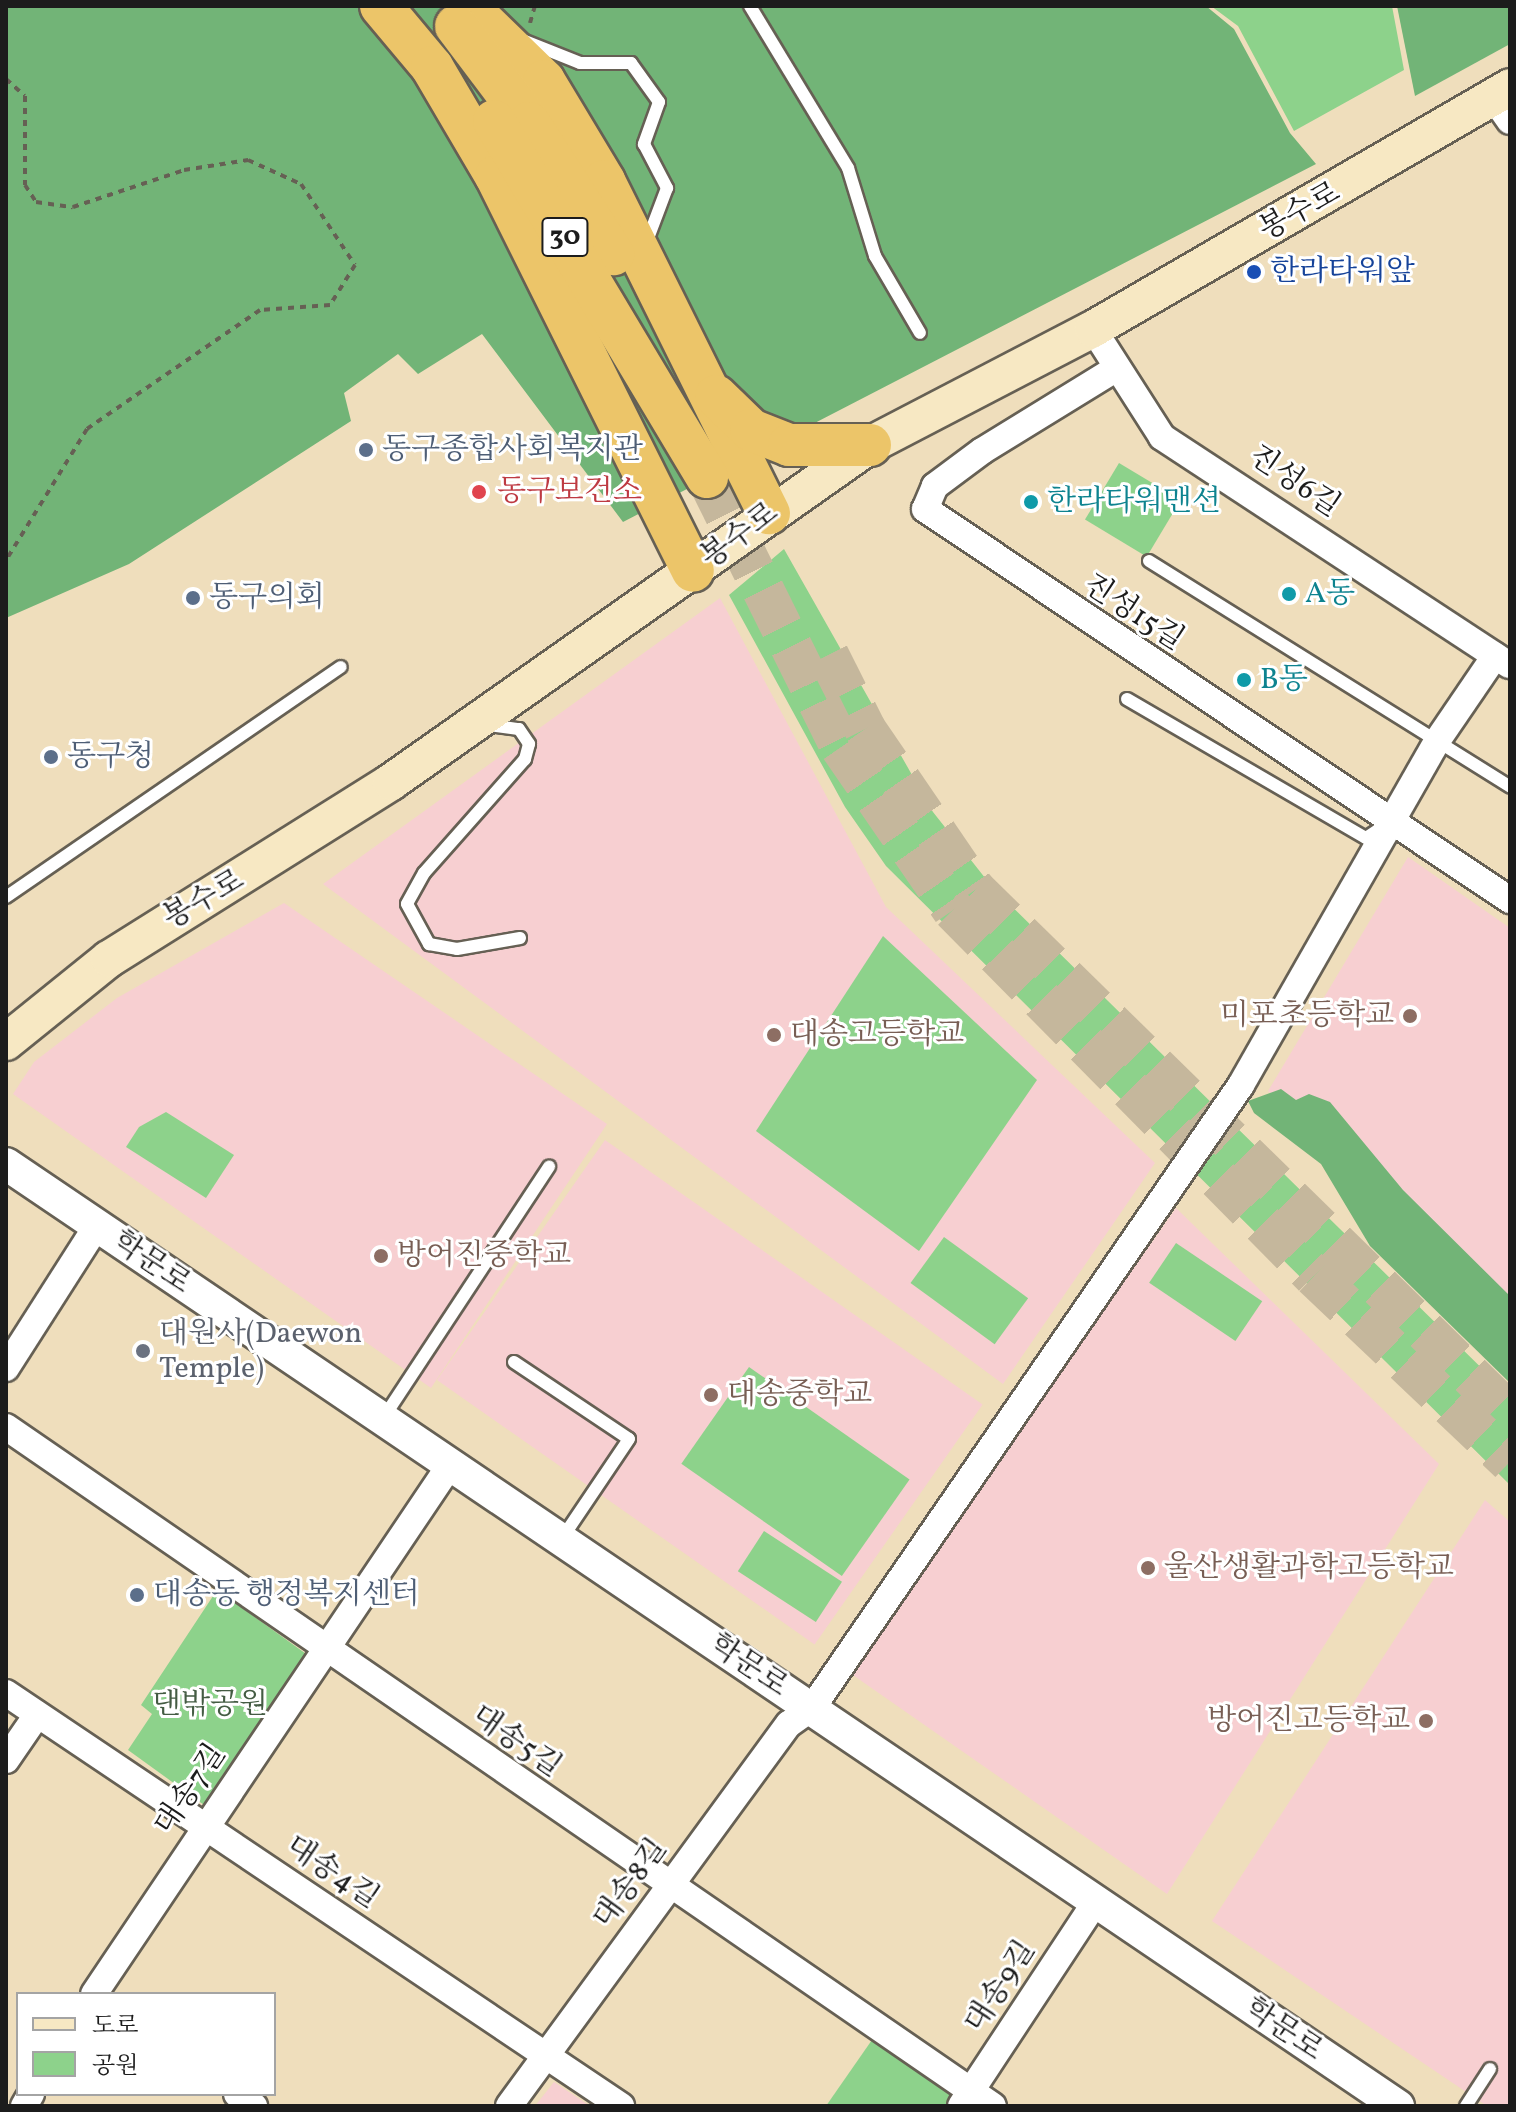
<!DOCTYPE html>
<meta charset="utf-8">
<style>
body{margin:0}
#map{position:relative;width:1516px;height:2112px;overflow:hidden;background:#efdebc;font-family:Vollkorn,"Noto Serif KR",serif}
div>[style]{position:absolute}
.built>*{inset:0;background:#f7cfd1;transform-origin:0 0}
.green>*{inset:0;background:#8dd28b;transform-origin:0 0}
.forest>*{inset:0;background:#72b477}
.trunk-tunnel>*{height:42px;margin-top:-21px;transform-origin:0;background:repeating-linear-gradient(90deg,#c5b79c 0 42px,transparent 0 63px)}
.path>*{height:4px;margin-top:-2px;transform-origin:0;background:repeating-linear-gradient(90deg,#666054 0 6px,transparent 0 12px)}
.roads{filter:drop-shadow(2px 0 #666054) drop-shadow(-2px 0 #666054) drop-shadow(0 2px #666054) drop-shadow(0 -2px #666054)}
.service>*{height:12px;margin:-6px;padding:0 6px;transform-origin:6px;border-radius:6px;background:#fff}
.minor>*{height:26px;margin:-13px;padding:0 13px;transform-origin:13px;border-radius:13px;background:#fff}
.tertiary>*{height:32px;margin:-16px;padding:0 16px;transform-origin:16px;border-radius:16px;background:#fff}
.secondary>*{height:36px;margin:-18px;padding:0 18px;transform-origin:18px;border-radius:18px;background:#f7e8c3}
.trunk>*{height:42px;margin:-21px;padding:0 21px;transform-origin:21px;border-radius:21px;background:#ecc569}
.dots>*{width:22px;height:22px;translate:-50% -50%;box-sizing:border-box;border:4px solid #fff;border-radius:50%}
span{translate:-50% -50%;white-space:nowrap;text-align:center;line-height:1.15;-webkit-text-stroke:6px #fff;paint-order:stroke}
.shield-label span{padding:2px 6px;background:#fff;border:2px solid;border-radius:6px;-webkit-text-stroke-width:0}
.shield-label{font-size:28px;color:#1c1c1c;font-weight:700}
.street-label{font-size:30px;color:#1c1c1c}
.transit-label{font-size:30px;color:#164399}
.left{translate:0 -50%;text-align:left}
.service-label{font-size:30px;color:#4e5e75}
.health-label{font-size:30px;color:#be3a42}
.culture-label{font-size:30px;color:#0d838f}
.education-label{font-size:30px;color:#785e54}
.right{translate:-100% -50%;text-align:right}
.worship-label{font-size:30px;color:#5b616d}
.park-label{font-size:30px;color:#445c43}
.frame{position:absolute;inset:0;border:8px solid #1c1c1c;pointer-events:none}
.legend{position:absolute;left:16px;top:1992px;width:260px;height:104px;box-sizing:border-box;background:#fff;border:2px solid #a4a4a4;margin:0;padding:10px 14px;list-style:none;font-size:24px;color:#1c1c1c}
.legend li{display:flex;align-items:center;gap:16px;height:40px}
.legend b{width:40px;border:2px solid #a4a4a4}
</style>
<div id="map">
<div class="built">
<div style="clip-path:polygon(720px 598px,886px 907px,1155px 1163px,1003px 1384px,323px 884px)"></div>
<div style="clip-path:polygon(1408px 857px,1510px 928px,1510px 1308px,1268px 1091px)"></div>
<div style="clip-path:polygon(284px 903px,607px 1124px,431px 1388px,13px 1094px,34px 1062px,117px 998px)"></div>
<div style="left:605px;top:1140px;width:461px;height:293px;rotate:35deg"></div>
<div style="clip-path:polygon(1176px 1208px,1439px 1464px,1167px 1894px,850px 1673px)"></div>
<div style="clip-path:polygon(1485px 1500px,1510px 1522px,1510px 2106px,1487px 2106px,1212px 1921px)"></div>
<div style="clip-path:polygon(554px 2082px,590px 2106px,535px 2106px)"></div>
</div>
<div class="green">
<div style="clip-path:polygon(1211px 6px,1392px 6px,1404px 70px,1294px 131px,1238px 26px)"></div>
<div style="left:1119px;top:463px;width:72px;height:66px;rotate:31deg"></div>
<div style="clip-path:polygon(784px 549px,933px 812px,993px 888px,1510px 1396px,1510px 1485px,886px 866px,845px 807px,729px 595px)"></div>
<div style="clip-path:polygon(883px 936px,1037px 1080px,919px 1251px,756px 1131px)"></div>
<div style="clip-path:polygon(166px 1112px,234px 1155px,206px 1198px,126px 1147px,139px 1127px)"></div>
<div style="left:944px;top:1237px;width:104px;height:57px;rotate:36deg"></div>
<div style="left:1176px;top:1243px;width:104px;height:48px;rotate:34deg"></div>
<div style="left:749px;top:1367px;width:196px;height:118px;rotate:35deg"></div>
<div style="left:764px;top:1531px;width:93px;height:48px;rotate:33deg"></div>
<div style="clip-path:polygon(217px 1590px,309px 1656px,211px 1810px,128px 1750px,152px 1714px,141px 1705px)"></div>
<div style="clip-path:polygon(874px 2037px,952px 2091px,950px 2106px,826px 2106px)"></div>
</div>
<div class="forest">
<div style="clip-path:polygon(6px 6px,1206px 6px,1234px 29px,1290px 133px,1316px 164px,623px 522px,482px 334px,418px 374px,398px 354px,344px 393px,351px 421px,129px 564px,6px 618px)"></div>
<div style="clip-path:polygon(1397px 6px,1510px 6px,1510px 44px,1415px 96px)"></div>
<div style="clip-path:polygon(1281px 1089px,1296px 1100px,1309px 1094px,1330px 1102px,1403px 1190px,1510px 1296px,1510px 1383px,1370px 1246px,1321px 1164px,1254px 1113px,1248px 1101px)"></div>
</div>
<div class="trunk-tunnel">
<div style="left:707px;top:477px;width:301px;rotate:63.6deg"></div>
<div style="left:841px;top:747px;width:198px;rotate:55.5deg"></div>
<div style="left:953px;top:910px;width:514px;rotate:45.39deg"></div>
<div style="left:1314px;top:1276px;width:270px;rotate:43.5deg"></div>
<div style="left:828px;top:655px;width:83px;rotate:63.4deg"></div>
<div style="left:865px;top:729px;width:195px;rotate:55.7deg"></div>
<div style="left:975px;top:890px;width:749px;rotate:44.4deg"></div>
</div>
<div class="path">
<div style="left:530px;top:23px;width:18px;rotate:-74deg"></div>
<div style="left:6px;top:79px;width:25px;rotate:42deg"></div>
<div style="left:25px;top:96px;width:89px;rotate:90deg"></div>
<div style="left:25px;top:185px;width:20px;rotate:57deg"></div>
<div style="left:36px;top:202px;width:37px;rotate:8deg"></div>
<div style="left:73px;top:207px;width:117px;rotate:-18.4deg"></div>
<div style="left:184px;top:170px;width:65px;rotate:-8.9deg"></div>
<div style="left:248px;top:160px;width:58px;rotate:24.4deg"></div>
<div style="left:301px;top:184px;width:97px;rotate:56.3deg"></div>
<div style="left:355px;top:265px;width:47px;rotate:122deg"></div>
<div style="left:330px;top:305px;width:70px;rotate:175.9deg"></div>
<div style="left:260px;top:310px;width:210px;rotate:145.5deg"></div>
<div style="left:87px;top:429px;width:154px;rotate:121.7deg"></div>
</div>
<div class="roads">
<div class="service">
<div style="left:750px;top:6px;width:189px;rotate:58.8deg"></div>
<div style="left:848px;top:168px;width:92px;rotate:72.9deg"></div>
<div style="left:875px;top:256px;width:89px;rotate:59.7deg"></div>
<div style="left:525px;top:41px;width:59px;rotate:21.8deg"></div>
<div style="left:580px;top:63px;width:51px"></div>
<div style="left:631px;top:63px;width:48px;rotate:54.3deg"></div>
<div style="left:659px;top:102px;width:45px;rotate:109.7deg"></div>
<div style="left:644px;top:144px;width:50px;rotate:62.4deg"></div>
<div style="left:667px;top:188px;width:57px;rotate:110.7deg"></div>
<div style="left:1149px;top:561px;width:426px;rotate:32deg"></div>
<div style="left:1127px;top:699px;width:276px;rotate:30.2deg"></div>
<div style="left:1366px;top:838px;width:14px;rotate:-34deg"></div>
<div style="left:489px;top:725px;width:30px;rotate:8deg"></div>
<div style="left:519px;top:729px;width:18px;rotate:56deg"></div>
<div style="left:529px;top:744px;width:16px;rotate:105deg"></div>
<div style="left:525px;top:759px;width:152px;rotate:131.5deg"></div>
<div style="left:424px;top:873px;width:35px;rotate:119deg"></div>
<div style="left:407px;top:904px;width:46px;rotate:61.2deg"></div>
<div style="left:429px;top:944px;width:28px;rotate:10deg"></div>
<div style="left:457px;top:949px;width:64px;rotate:-9.9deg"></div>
<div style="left:6px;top:897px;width:406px;rotate:-34.5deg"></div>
<div style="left:514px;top:1362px;width:138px;rotate:33.8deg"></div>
<div style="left:629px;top:1439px;width:118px;rotate:124deg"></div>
<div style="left:384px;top:1417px;width:300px;rotate:-56.6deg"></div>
<div style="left:1466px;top:2106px;width:44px;rotate:-57deg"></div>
</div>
<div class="minor">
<div style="left:1493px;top:97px;width:29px;rotate:55deg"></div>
<div style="left:1093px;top:329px;width:128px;rotate:57.4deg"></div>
<div style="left:1162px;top:437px;width:415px;rotate:33.3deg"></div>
<div style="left:1117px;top:368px;width:158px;rotate:148.4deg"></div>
<div style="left:982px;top:451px;width:59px;rotate:143.3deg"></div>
<div style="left:935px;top:486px;width:25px;rotate:113deg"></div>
<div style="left:925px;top:509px;width:704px;rotate:33.76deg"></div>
<div style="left:6px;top:1368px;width:167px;rotate:-57.4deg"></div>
<div style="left:6px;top:1427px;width:1198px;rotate:34.53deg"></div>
<div style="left:6px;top:1693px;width:741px;rotate:33.88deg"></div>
<div style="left:6px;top:1760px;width:55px;rotate:-55.4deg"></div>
<div style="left:94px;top:1994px;width:638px;rotate:-56.06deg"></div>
<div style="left:237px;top:2094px;width:21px;rotate:35deg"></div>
<div style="left:24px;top:2106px;width:14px;rotate:-60deg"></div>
<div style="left:509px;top:2106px;width:474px;rotate:-53.8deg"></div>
<div style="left:789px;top:1724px;width:28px;rotate:-35deg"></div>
<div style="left:812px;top:1708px;width:756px;rotate:-55.45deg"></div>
<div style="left:1241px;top:1085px;width:396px;rotate:-60.3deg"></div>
<div style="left:1437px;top:741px;width:103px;rotate:-55.7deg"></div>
<div style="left:961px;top:2106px;width:243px;rotate:-56.6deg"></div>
</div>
<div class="tertiary">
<div style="left:6px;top:1164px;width:1681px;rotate:34.09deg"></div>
</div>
<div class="secondary">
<div style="left:6px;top:1042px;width:132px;rotate:-38.9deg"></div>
<div style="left:109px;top:959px;width:333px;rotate:-32.1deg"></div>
<div style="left:391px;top:782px;width:586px;rotate:-35.13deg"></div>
<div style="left:870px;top:445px;width:251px;rotate:-27.5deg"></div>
<div style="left:1093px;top:329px;width:482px;rotate:-30.1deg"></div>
</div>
<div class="trunk">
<div style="left:381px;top:6px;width:80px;rotate:50.1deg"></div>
<div style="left:432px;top:67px;width:126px;rotate:59.6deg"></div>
<div style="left:496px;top:176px;width:441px;rotate:63.5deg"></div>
<div style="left:467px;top:6px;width:107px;rotate:44.2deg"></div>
<div style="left:544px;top:81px;width:117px;rotate:59deg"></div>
<div style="left:604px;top:181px;width:371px;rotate:63.6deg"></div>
<div style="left:456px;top:26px;width:121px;rotate:53deg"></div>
<div style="left:529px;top:123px;width:156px;rotate:57.3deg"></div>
<div style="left:494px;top:121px;width:415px;rotate:59.1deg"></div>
<div style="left:716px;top:396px;width:49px;rotate:44.2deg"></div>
<div style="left:751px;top:430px;width:41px;rotate:21.5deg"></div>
<div style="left:789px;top:445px;width:81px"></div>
</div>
</div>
<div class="dots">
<div style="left:1254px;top:272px;background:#1a4fb4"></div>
<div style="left:366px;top:450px;background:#5c6f8a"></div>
<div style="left:479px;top:492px;background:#e0444e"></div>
<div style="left:1031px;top:502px;background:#0f9aa8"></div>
<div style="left:1289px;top:594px;background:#0f9aa8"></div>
<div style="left:193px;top:598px;background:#5c6f8a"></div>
<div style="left:1244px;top:680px;background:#0f9aa8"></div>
<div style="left:51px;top:757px;background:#5c6f8a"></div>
<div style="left:1410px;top:1016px;background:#8d6e63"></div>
<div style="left:774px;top:1035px;background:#8d6e63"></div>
<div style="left:381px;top:1256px;background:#8d6e63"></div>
<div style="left:143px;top:1351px;background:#6b7280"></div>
<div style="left:711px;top:1395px;background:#8d6e63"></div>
<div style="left:1148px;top:1568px;background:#8d6e63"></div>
<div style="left:137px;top:1595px;background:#5c6f8a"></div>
<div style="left:1426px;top:1721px;background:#8d6e63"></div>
</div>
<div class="shield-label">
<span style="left:565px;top:237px">30</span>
</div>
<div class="street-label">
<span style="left:1300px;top:212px;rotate:-29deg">봉수로</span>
<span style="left:1294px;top:482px;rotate:34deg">진성6길</span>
<span style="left:740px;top:536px;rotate:-37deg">봉수로</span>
<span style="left:1133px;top:613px;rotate:33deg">진성15길</span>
<span style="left:204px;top:900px;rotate:-30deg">봉수로</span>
<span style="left:151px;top:1263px;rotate:34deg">학문로</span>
<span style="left:748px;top:1666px;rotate:34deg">학문로</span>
<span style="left:516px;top:1742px;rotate:35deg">대송5길</span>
<span style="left:191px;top:1790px;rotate:-56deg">대송7길</span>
<span style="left:332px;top:1873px;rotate:34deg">대송4길</span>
<span style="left:631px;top:1884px;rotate:-54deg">대송8길</span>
<span style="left:1001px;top:1987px;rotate:-57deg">대송9길</span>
<span style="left:1283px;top:2030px;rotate:34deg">학문로</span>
</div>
<div class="transit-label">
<span class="left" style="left:1270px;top:272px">한라타워앞</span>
</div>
<div class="service-label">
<span class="left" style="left:382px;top:450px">동구종합사회복지관</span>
<span class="left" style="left:209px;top:598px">동구의회</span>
<span class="left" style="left:67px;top:757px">동구청</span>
<span class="left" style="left:153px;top:1595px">대송동 행정복지센터</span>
</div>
<div class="health-label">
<span class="left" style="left:497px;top:492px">동구보건소</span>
</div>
<div class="culture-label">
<span class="left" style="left:1047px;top:502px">한라타워맨션</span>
<span class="left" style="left:1305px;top:594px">A동</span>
<span class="left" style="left:1260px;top:680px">B동</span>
</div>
<div class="education-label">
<span class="right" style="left:1394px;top:1016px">미포초등학교</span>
<span class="left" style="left:790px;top:1035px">대송고등학교</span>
<span class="left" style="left:397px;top:1256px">방어진중학교</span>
<span class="left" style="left:727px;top:1395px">대송중학교</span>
<span class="left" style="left:1164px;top:1568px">울산생활과학고등학교</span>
<span class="right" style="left:1410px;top:1721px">방어진고등학교</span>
</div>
<div class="worship-label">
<span class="left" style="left:159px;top:1351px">대원사(Daewon<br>Temple)</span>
</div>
<div class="park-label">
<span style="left:210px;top:1705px">댄밖공원</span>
</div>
<div class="frame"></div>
<ul class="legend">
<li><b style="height:10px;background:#f7e8c3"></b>도로</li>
<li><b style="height:22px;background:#8dd28b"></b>공원</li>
</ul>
</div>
